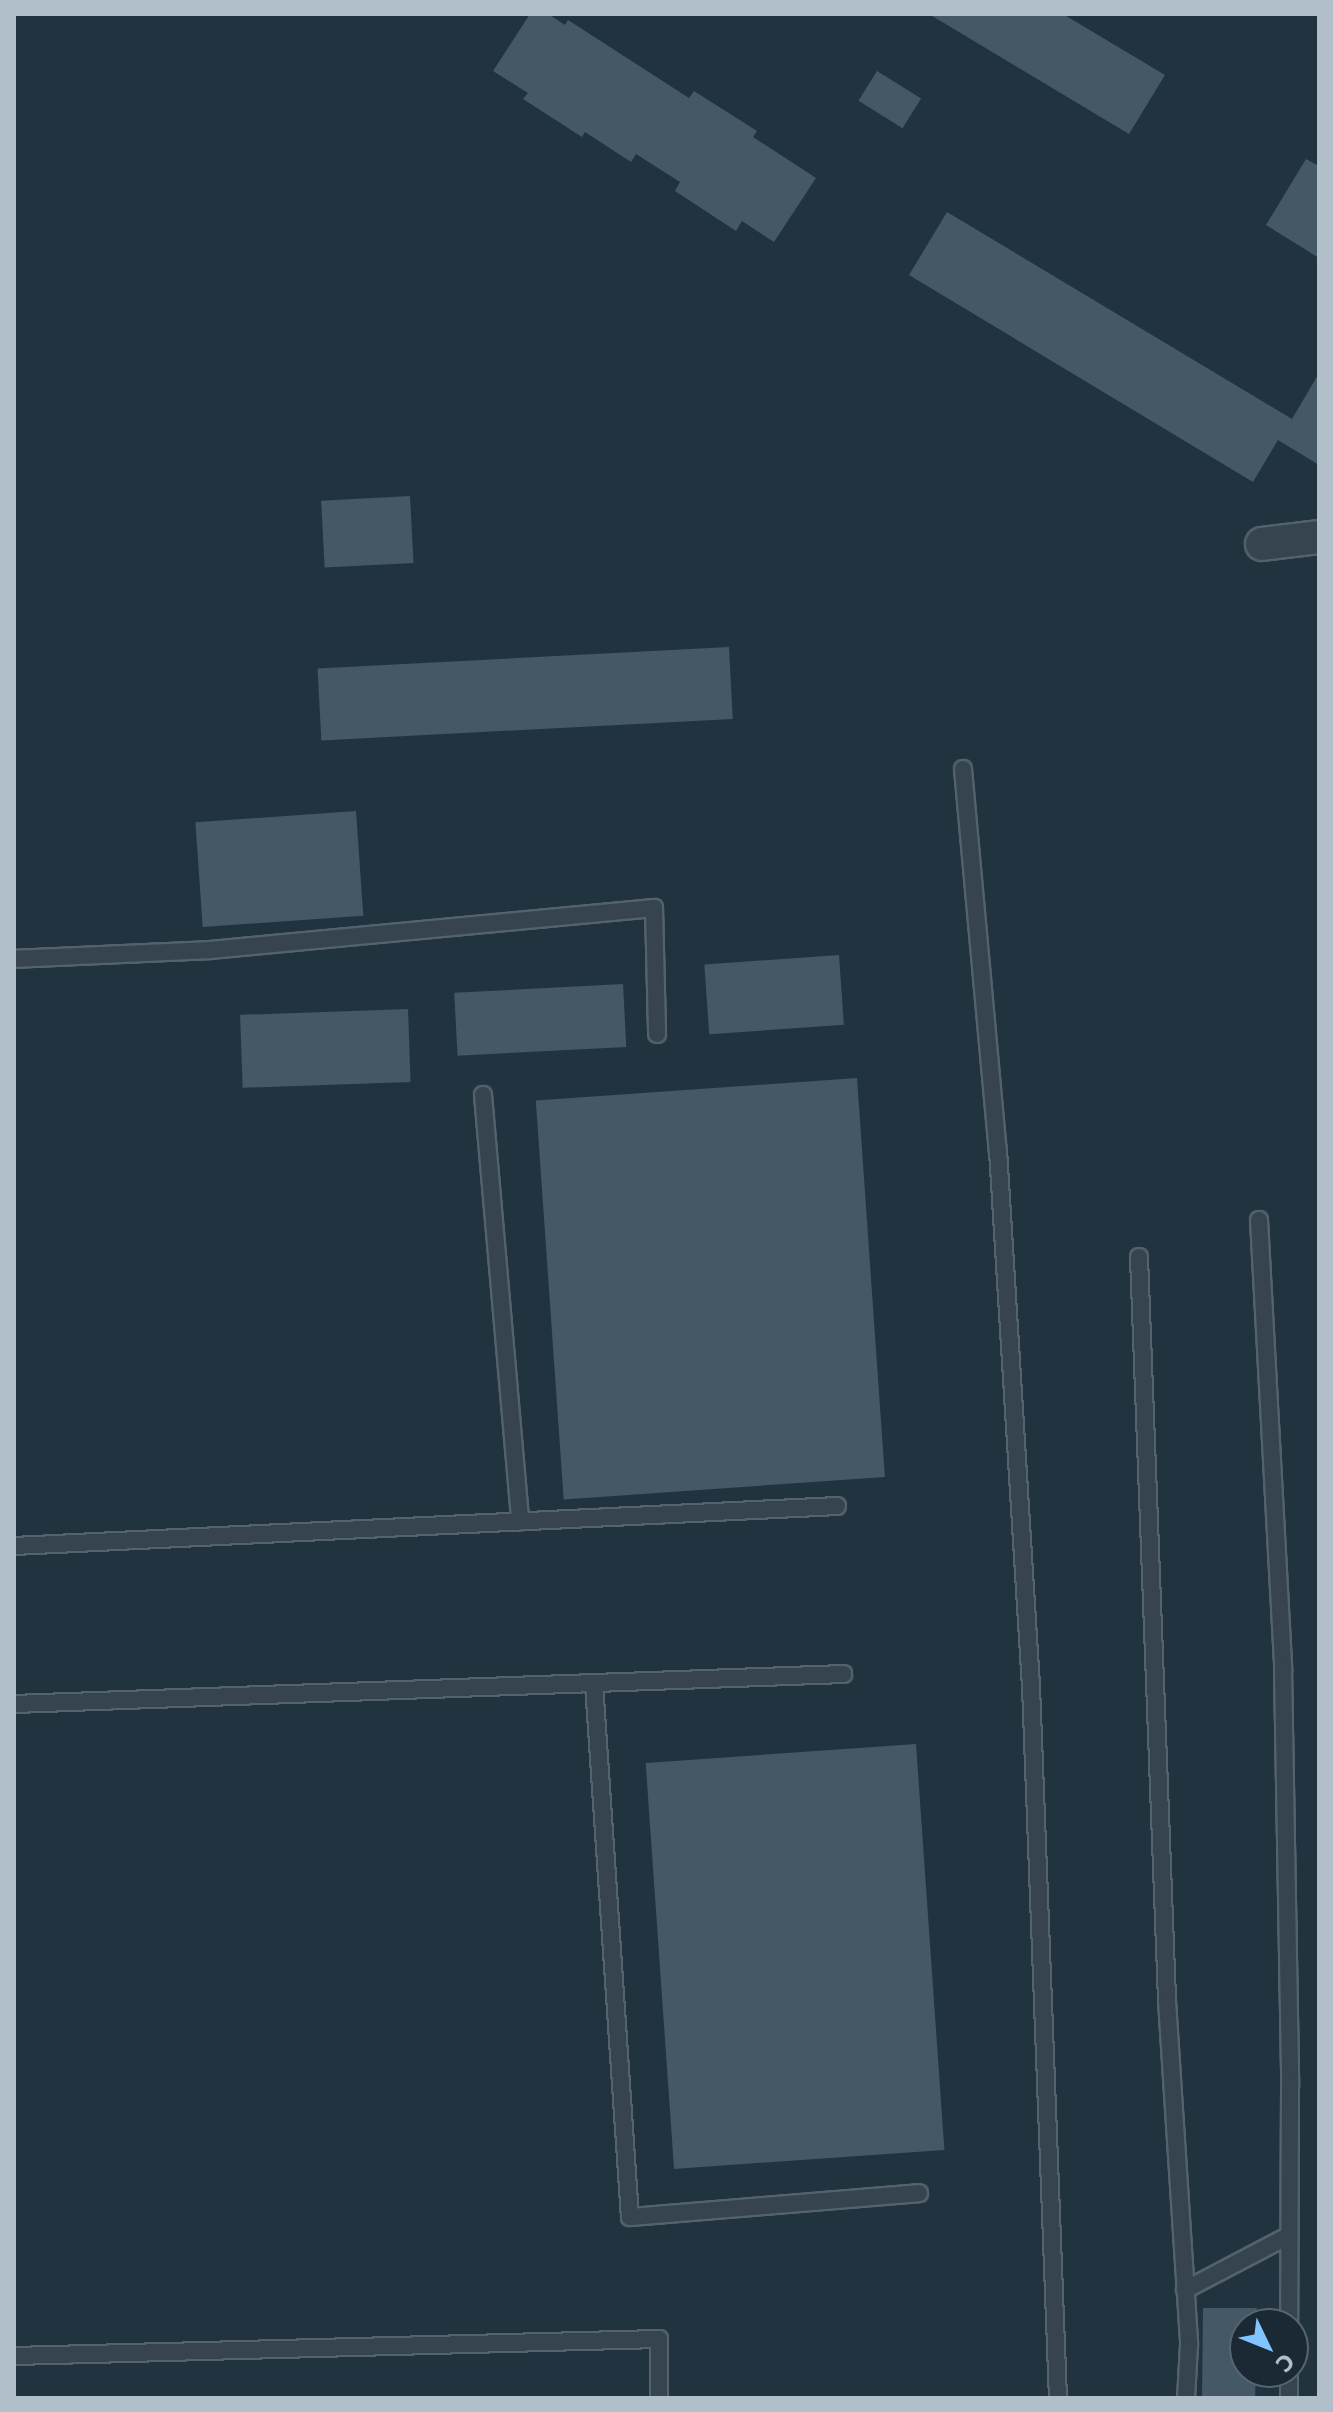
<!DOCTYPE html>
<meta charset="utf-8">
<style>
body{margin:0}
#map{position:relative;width:1333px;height:2412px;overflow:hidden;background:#21333f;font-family:Commissioner,sans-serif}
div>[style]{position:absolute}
.building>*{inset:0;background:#455866;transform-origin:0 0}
.roads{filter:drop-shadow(2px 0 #53626d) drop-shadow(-2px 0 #53626d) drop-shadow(0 2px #53626d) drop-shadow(0 -2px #53626d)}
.lane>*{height:16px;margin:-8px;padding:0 8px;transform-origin:8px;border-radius:8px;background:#35444f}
.street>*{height:32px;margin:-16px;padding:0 16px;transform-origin:16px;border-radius:16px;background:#35444f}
span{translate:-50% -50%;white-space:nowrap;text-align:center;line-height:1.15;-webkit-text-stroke:6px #1a2934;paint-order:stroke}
.frame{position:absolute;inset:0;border:16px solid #b1bfca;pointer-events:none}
.north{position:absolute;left:1229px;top:2308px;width:80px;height:80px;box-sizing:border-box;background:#1a2934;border:2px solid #566570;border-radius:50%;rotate:133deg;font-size:22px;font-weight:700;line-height:32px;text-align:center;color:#b1bfca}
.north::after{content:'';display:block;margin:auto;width:28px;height:36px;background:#81c5ff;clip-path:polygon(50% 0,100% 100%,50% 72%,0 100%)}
</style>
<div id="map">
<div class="building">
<div style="clip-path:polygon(530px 14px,548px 14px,565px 25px,568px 20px,689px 98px,694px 91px,757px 131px,753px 137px,816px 178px,774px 242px,742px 221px,736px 231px,675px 191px,680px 182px,636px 154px,631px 162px,585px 132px,582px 137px,523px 99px,528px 93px,493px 71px)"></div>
<div style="clip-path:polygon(929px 14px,1063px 14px,1165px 75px,1129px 134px)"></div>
<div style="left:877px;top:71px;width:52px;height:35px;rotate:32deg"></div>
<div style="clip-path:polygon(1306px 159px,1319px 166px,1319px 258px,1266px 225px)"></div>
<div style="clip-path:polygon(947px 212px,1292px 419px,1319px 373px,1319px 465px,1278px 440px,1253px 482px,909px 275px)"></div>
<div style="left:410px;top:496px;width:67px;height:89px;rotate:87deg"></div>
<div style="left:729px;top:647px;width:72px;height:412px;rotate:87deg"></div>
<div style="left:356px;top:811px;width:105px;height:161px;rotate:86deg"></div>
<div style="left:839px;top:955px;width:70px;height:135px;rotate:86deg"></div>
<div style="left:623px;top:984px;width:63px;height:169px;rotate:87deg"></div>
<div style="left:408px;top:1009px;width:73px;height:168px;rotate:88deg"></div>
<div style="left:857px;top:1078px;width:400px;height:322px;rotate:86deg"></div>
<div style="left:916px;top:1744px;width:407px;height:271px;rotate:86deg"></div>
<div style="clip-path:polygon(1203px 2308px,1257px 2308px,1256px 2324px,1245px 2324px,1245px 2372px,1256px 2372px,1255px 2398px,1202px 2398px)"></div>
</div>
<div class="roads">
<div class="lane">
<div style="left:963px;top:769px;width:383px;rotate:84.8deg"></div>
<div style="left:998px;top:1150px;width:537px;rotate:86.48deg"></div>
<div style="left:1031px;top:1686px;width:713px;rotate:87.83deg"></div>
<div style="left:14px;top:959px;width:196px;rotate:-2.6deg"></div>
<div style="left:210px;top:950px;width:446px;rotate:-5.4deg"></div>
<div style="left:654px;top:908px;width:126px;rotate:88.6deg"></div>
<div style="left:483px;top:1095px;width:428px;rotate:85deg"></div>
<div style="left:1259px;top:1220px;width:450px;rotate:86.9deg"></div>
<div style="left:1283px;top:1669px;width:417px;rotate:89deg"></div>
<div style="left:1290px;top:2086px;width:238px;rotate:90.2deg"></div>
<div style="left:1139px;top:1257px;width:745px;rotate:87.84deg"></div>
<div style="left:1167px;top:2001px;width:345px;rotate:86.3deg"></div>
<div style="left:1189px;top:2345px;width:53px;rotate:93.2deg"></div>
<div style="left:14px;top:1546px;width:824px;rotate:-2.78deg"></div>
<div style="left:594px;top:1684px;width:534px;rotate:86.14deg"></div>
<div style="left:630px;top:2217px;width:290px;rotate:-4.7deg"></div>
<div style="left:14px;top:1704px;width:830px;rotate:-2.07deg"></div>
<div style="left:1185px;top:2290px;width:116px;rotate:-27.7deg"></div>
<div style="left:14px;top:2356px;width:645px;rotate:-1.51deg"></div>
<div style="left:659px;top:2339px;width:59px;rotate:90deg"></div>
<div style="left:1289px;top:2372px;width:26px;rotate:90deg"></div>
</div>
<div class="street">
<div style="left:1262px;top:544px;width:57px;rotate:-7deg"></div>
</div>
</div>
<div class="frame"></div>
<div class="north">С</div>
</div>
